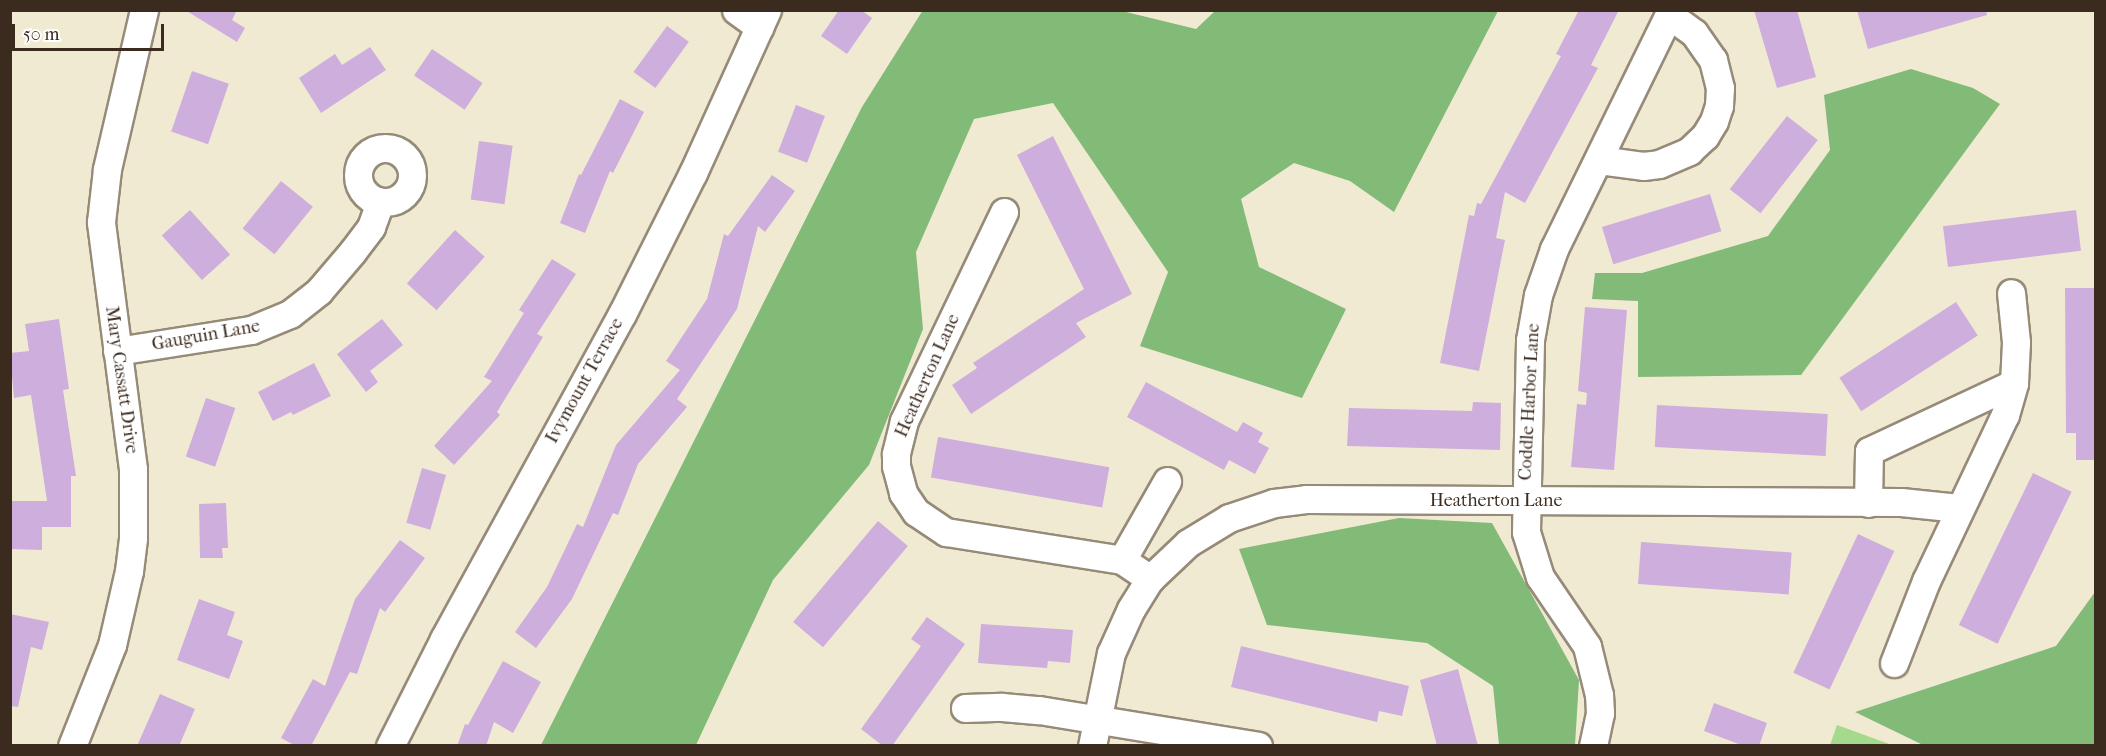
<!DOCTYPE html>
<style>
body{margin:0}
#map{position:relative;width:2106px;height:756px;overflow:hidden;background:#f1ead2;font-family:"IM FELL French Canon",serif}
div>[style]{position:absolute}
.green>*{inset:0;background:#a3da8b}
.forest>*{inset:0;background:#82ba77}
.building>*{inset:0;background:#ceaedd;transform-origin:0 0}
.roads{filter:drop-shadow(2px 0 #968a78) drop-shadow(-2px 0 #968a78) drop-shadow(0 2px #968a78) drop-shadow(0 -2px #968a78)}
.minor>*{height:27px;margin:-13.5px;padding:0 13.5px;transform-origin:13.5px;border-radius:13.5px;background:#fff}
.minor>.ring{margin:-13.5px;padding:0;box-sizing:content-box;background:none;border:27px solid #fff;border-radius:50%}
span{translate:-50% -50%;white-space:nowrap;text-align:center;line-height:1.15;-webkit-text-stroke:4.5px #fff;paint-order:stroke}
.street-label{font-size:18px;color:#3b2a1e}
.frame{position:absolute;inset:0;border:12px solid #3b2a1e;pointer-events:none}
.scale{position:absolute;left:12px;top:24px;width:152px;height:27px;box-sizing:border-box;border:3px solid #3b2a1e;border-top:0;padding-left:8px;font-size:18px;line-height:21px;white-space:nowrap;color:#3b2a1e;-webkit-text-stroke:4px #fff;paint-order:stroke}
</style>
<div id="map">
<div class="green">
<div style="clip-path:polygon(1837px 725px,1892px 745px,1830px 745px)"></div>
</div>
<div class="forest">
<div style="clip-path:polygon(923px 10px,1122px 11px,1196px 29px,1215px 11px,1498px 11px,1394px 212px,1350px 181px,1294px 163px,1241px 199px,1259px 267px,1346px 309px,1302px 398px,1140px 346px,1168px 272px,1053px 103px,974px 119px,916px 252px,923px 329px,869px 465px,773px 580px,696px 745px,541px 745px,862px 107px)"></div>
<div style="clip-path:polygon(1911px 69px,1973px 88px,2000px 104px,1801px 375px,1638px 377px,1638px 301px,1592px 299px,1595px 273px,1642px 273px,1768px 236px,1830px 150px,1824px 95px)"></div>
<div style="clip-path:polygon(1399px 518px,1492px 523px,1579px 680px,1575px 745px,1499px 745px,1493px 686px,1427px 643px,1267px 625px,1239px 549px)"></div>
<div style="clip-path:polygon(2095px 592px,2095px 745px,1923px 745px,1855px 712px,2056px 646px)"></div>
</div>
<div class="building">
<div style="clip-path:polygon(185px 10px,237px 10px,232px 20px,245px 28px,237px 42px)"></div>
<div style="clip-path:polygon(839px 10px,861px 10px,872px 18px,847px 54px,821px 36px)"></div>
<div style="clip-path:polygon(1579px 10px,1619px 10px,1591px 65px,1598px 68px,1525px 203px,1505px 192px,1496px 238px,1505px 240px,1479px 371px,1440px 363px,1469px 215px,1474px 216px,1477px 203px,1481px 204px,1561px 56px,1556px 54px)"></div>
<div style="clip-path:polygon(1754px 10px,1797px 10px,1816px 77px,1777px 88px)"></div>
<div style="clip-path:polygon(1857px 10px,1986px 10px,1987px 15px,1868px 49px)"></div>
<div style="left:667px;top:26px;width:27px;height:57px;rotate:36deg"></div>
<div style="clip-path:polygon(370px 47px,386px 70px,321px 113px,299px 78px,335px 54px,342px 65px)"></div>
<div style="left:432px;top:49px;width:61px;height:32px;rotate:34deg"></div>
<div style="left:192px;top:71px;width:39px;height:64px;rotate:19deg"></div>
<div style="clip-path:polygon(620px 99px,644px 112px,613px 173px,610px 171px,585px 233px,560px 223px,579px 174px,581px 175px)"></div>
<div style="left:796px;top:105px;width:31px;height:50px;rotate:21deg"></div>
<div style="left:1787px;top:116px;width:39px;height:93px;rotate:38deg"></div>
<div style="clip-path:polygon(1053px 136px,1132px 294px,1076px 323px,1086px 337px,971px 414px,952px 385px,977px 368px,973px 363px,1084px 289px,1017px 155px)"></div>
<div style="left:479px;top:141px;width:34px;height:59px;rotate:8deg"></div>
<div style="clip-path:polygon(772px 175px,795px 191px,765px 232px,758px 226px,737px 309px,677px 399px,687px 407px,638px 464px,618px 515px,613px 513px,572px 599px,536px 648px,515px 632px,547px 587px,577px 524px,583px 527px,616px 445px,680px 370px,666px 361px,707px 299px,724px 234px,728px 236px)"></div>
<div style="left:281px;top:181px;width:41px;height:61px;rotate:39deg"></div>
<div style="left:1710px;top:194px;width:39px;height:113px;rotate:73deg"></div>
<div style="left:190px;top:210px;width:60px;height:38px;rotate:48deg"></div>
<div style="left:2076px;top:210px;width:41px;height:134px;rotate:83deg"></div>
<div style="left:455px;top:230px;width:40px;height:72px;rotate:42deg"></div>
<div style="clip-path:polygon(552px 259px,576px 274px,537px 334px,543px 337px,497px 412px,500px 415px,454px 465px,434px 446px,492px 381px,484px 377px,524px 313px,519px 310px)"></div>
<div style="clip-path:polygon(2065px 288px,2096px 288px,2096px 460px,2076px 460px,2076px 433px,2066px 433px)"></div>
<div style="left:1956px;top:302px;width:40px;height:139px;rotate:57deg"></div>
<div style="clip-path:polygon(1585px 307px,1627px 310px,1614px 470px,1571px 467px,1577px 404px,1586px 405px,1587px 393px,1578px 391px)"></div>
<div style="clip-path:polygon(59px 319px,69px 389px,63px 390px,76px 476px,71px 476px,71px 527px,42px 527px,42px 550px,10px 549px,10px 501px,47px 501px,31px 395px,14px 398px,10px 353px,29px 351px,25px 324px)"></div>
<div style="clip-path:polygon(382px 319px,403px 345px,370px 371px,378px 382px,366px 392px,337px 354px)"></div>
<div style="clip-path:polygon(314px 363px,331px 396px,293px 415px,291px 412px,273px 421px,258px 392px)"></div>
<div style="clip-path:polygon(1146px 382px,1237px 432px,1243px 422px,1263px 433px,1258px 442px,1269px 448px,1255px 474px,1229px 460px,1224px 470px,1127px 417px)"></div>
<div style="left:206px;top:398px;width:31px;height:62px;rotate:19deg"></div>
<div style="clip-path:polygon(1473px 402px,1501px 403px,1500px 450px,1347px 446px,1349px 408px,1472px 411px)"></div>
<div style="left:1657px;top:405px;width:171px;height:42px;rotate:3deg"></div>
<div style="left:938px;top:437px;width:174px;height:41px;rotate:10deg"></div>
<div style="left:422px;top:468px;width:25px;height:57px;rotate:16deg"></div>
<div style="left:2033px;top:473px;width:43px;height:169px;rotate:26deg"></div>
<div style="clip-path:polygon(226px 503px,228px 548px,222px 548px,223px 558px,200px 558px,199px 504px)"></div>
<div style="left:878px;top:521px;width:39px;height:132px;rotate:40deg"></div>
<div style="left:1858px;top:534px;width:40px;height:153px;rotate:25deg"></div>
<div style="clip-path:polygon(400px 540px,425px 558px,385px 612px,380px 608px,357px 674px,350px 672px,311px 746px,296px 746px,281px 738px,313px 679px,325px 686px,355px 599px)"></div>
<div style="left:1641px;top:542px;width:151px;height:42px;rotate:4deg"></div>
<div style="clip-path:polygon(199px 599px,235px 612px,227px 635px,243px 641px,229px 679px,177px 660px)"></div>
<div style="clip-path:polygon(10px 614px,49px 622px,42px 650px,31px 647px,18px 707px,10px 706px)"></div>
<div style="clip-path:polygon(927px 617px,965px 644px,892px 746px,883px 746px,861px 729px,921px 646px,911px 639px)"></div>
<div style="clip-path:polygon(981px 624px,1073px 630px,1070px 663px,1048px 661px,1047px 668px,978px 663px)"></div>
<div style="clip-path:polygon(1241px 646px,1409px 686px,1402px 716px,1379px 711px,1377px 722px,1231px 687px)"></div>
<div style="clip-path:polygon(503px 661px,541px 682px,513px 733px,494px 722px,486px 746px,457px 746px,465px 724px,468px 725px)"></div>
<div style="clip-path:polygon(1458px 669px,1478px 746px,1437px 746px,1420px 680px)"></div>
<div style="clip-path:polygon(160px 694px,195px 709px,179px 746px,137px 746px)"></div>
<div style="clip-path:polygon(1714px 703px,1767px 723px,1759px 746px,1744px 746px,1704px 731px)"></div>
</div>
<div class="roads">
<div class="minor">
<div style="left:736px;top:10px;width:29px;rotate:36deg"></div>
<div class="ring" style="left:358px;top:148px;width:27px;height:27px"></div>
<div style="left:1599px;top:160px;width:44px;rotate:7.8deg"></div>
<div style="left:1643px;top:166px;width:16px;rotate:-7deg"></div>
<div style="left:1659px;top:164px;width:33px;rotate:-23deg"></div>
<div style="left:1689px;top:151px;width:22px;rotate:-43deg"></div>
<div style="left:1705px;top:136px;width:17px;rotate:-59deg"></div>
<div style="left:1714px;top:121px;width:16px;rotate:-72deg"></div>
<div style="left:1719px;top:106px;width:18px;rotate:-87deg"></div>
<div style="left:1720px;top:88px;width:29px;rotate:-104deg"></div>
<div style="left:1713px;top:60px;width:33px;rotate:-125deg"></div>
<div style="left:1694px;top:33px;width:31px;rotate:-144deg"></div>
<div style="left:1004px;top:212px;width:232px;rotate:115.6deg"></div>
<div style="left:904px;top:421px;width:34px;rotate:104deg"></div>
<div style="left:896px;top:454px;width:12px;rotate:90deg"></div>
<div style="left:896px;top:466px;width:28px;rotate:75deg"></div>
<div style="left:903px;top:493px;width:23px;rotate:56deg"></div>
<div style="left:916px;top:512px;width:36px;rotate:34deg"></div>
<div style="left:946px;top:532px;width:178px;rotate:9deg"></div>
<div style="left:1122px;top:560px;width:34px;rotate:34deg"></div>
<div style="left:117px;top:351px;width:136px;rotate:-8.9deg"></div>
<div style="left:251px;top:330px;width:42px;rotate:-22.3deg"></div>
<div style="left:290px;top:314px;width:37px;rotate:-38deg"></div>
<div style="left:319px;top:291px;width:52px;rotate:-49.6deg"></div>
<div style="left:353px;top:251px;width:30px;rotate:-53deg"></div>
<div style="left:371px;top:227px;width:27px;rotate:-70deg"></div>
<div style="left:1868px;top:503px;width:52px;rotate:-88.9deg"></div>
<div style="left:1869px;top:451px;width:160px;rotate:-25.1deg"></div>
<div style="left:1122px;top:560px;width:91px;rotate:-60.3deg"></div>
<div style="left:1894px;top:663px;width:88px;rotate:-68.7deg"></div>
<div style="left:1926px;top:581px;width:184px;rotate:-64.6deg"></div>
<div style="left:2005px;top:415px;width:33px;rotate:-74deg"></div>
<div style="left:2014px;top:383px;width:41px;rotate:-87.2deg"></div>
<div style="left:2016px;top:342px;width:49px;rotate:-95.8deg"></div>
<div style="left:965px;top:708px;width:37px;rotate:-2deg"></div>
<div style="left:1002px;top:707px;width:37px;rotate:5deg"></div>
<div style="left:1039px;top:710px;width:222px;rotate:9.3deg"></div>
<div style="left:72px;top:746px;width:109px;rotate:-68.4deg"></div>
<div style="left:112px;top:645px;width:76px;rotate:-77.1deg"></div>
<div style="left:129px;top:571px;width:33px;rotate:-83deg"></div>
<div style="left:133px;top:538px;width:69px;rotate:-90deg"></div>
<div style="left:133px;top:469px;width:249px;rotate:-97.4deg"></div>
<div style="left:101px;top:222px;width:53px;rotate:-83.5deg"></div>
<div style="left:107px;top:169px;width:163px;rotate:-76.9deg"></div>
<div style="left:390px;top:746px;width:120px;rotate:-63.2deg"></div>
<div style="left:444px;top:639px;width:371px;rotate:-61.3deg"></div>
<div style="left:622px;top:314px;width:158px;rotate:-63.3deg"></div>
<div style="left:693px;top:173px;width:179px;rotate:-65.6deg"></div>
<div style="left:1092px;top:746px;width:95px;rotate:-78.5deg"></div>
<div style="left:1111px;top:653px;width:48px;rotate:-65.6deg"></div>
<div style="left:1131px;top:609px;width:36px;rotate:-58deg"></div>
<div style="left:1150px;top:579px;width:52px;rotate:-43.5deg"></div>
<div style="left:1188px;top:543px;width:48px;rotate:-31.4deg"></div>
<div style="left:1229px;top:518px;width:47px;rotate:-18.4deg"></div>
<div style="left:1274px;top:503px;width:32px;rotate:-7deg"></div>
<div style="left:1306px;top:499px;width:595px;rotate:0.29deg"></div>
<div style="left:1901px;top:502px;width:58px;rotate:5.9deg"></div>
<div style="left:1593px;top:746px;width:34px;rotate:-78deg"></div>
<div style="left:1600px;top:713px;width:18px;rotate:-93deg"></div>
<div style="left:1599px;top:695px;width:50px;rotate:-103.8deg"></div>
<div style="left:1587px;top:646px;width:83px;rotate:-124.3deg"></div>
<div style="left:1540px;top:577px;width:47px;rotate:-107.3deg"></div>
<div style="left:1526px;top:532px;width:192px;rotate:-88.8deg"></div>
<div style="left:1530px;top:340px;width:46px;rotate:-79.9deg"></div>
<div style="left:1538px;top:295px;width:49px;rotate:-70.8deg"></div>
<div style="left:1554px;top:249px;width:266px;rotate:-63.9deg"></div>
</div>
</div>
<div class="street-label">
<span style="left:206px;top:336px;rotate:-10deg">Gauguin Lane</span>
<span style="left:928px;top:376px;rotate:-66deg">Heatherton Lane</span>
<span style="left:121px;top:380px;rotate:82deg">Mary Cassatt Drive</span>
<span style="left:585px;top:381px;rotate:-61deg">Ivymount Terrace</span>
<span style="left:1530px;top:402px;rotate:-87deg">Coddle Harbor Lane</span>
<span style="left:1496px;top:501px">Heatherton Lane</span>
</div>
<div class="frame"></div>
<div class="scale">50 m</div>
</div>
